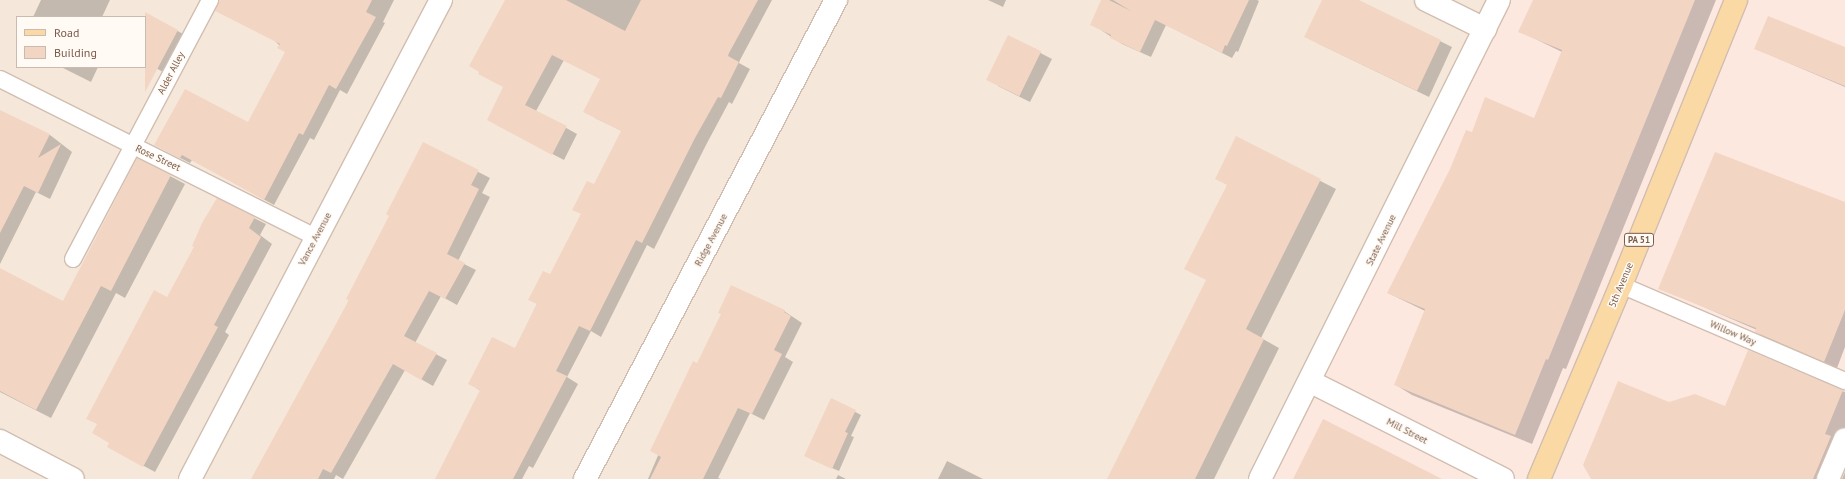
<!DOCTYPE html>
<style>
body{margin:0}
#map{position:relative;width:1845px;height:479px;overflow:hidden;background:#fdf6ec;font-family:"PT Sans",sans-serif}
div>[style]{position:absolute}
.residential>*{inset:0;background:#f5e8da}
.commercial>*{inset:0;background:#fde8e0}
.shadow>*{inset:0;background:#0003}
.building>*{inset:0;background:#f3d5c3;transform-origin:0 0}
.roads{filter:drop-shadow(1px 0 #d1beb0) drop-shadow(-1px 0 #d1beb0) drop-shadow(0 1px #d1beb0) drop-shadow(0 -1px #d1beb0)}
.lane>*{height:16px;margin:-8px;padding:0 8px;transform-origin:8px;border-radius:8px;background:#fff}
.street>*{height:22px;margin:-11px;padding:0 11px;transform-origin:11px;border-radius:11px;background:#fff}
.secondary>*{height:22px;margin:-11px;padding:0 11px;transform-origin:11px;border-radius:11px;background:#fff}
.primary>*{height:22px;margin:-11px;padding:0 11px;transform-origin:11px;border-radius:11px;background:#fbd9a5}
span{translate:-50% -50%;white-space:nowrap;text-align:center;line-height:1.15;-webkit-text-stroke:3px #fffaf3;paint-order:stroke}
.shield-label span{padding:1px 3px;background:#fffaf3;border:1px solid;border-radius:3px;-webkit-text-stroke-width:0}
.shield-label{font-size:9px;color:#7a5c4d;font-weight:700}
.street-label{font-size:10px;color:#7a5c4d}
.legend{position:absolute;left:16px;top:16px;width:130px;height:52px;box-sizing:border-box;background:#fffaf3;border:1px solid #cabbb1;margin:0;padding:5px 7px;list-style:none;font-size:12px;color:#7a5c4d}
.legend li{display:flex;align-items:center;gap:8px;height:20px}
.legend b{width:20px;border:1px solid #cabbb1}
</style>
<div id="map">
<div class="residential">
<div style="clip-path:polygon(evenodd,0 0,1499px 0,1260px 479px,0 479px,0 0,17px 17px,145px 17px,145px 67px,17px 67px,17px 17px)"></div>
</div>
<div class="commercial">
<div style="clip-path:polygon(1499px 0,1845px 0,1845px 479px,1260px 479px)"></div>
</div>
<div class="shadow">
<div style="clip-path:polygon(41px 0,110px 0,102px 17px,33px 17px)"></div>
<div style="clip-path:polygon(234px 0,394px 0,383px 22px,385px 23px,347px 94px,340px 90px,314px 140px,310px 138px,274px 205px,192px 160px,190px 163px,155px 145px,248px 123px,286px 52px)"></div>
<div style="clip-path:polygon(508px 0,772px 0,740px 60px,739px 63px,750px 69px,732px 104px,729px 102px,706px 145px,654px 249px,647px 245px,601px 337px,591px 331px,567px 377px,578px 384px,533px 468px,529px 466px,522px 479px,437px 479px,481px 391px,470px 384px,515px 349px,622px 131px,595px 118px,601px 79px,564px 60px,536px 111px,577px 134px,564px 160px,499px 126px,504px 87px)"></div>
<div style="clip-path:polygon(988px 0,1006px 0,1003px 7px)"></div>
<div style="clip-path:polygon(1102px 0,1257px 0,1259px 1px,1238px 52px,1236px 51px,1232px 58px,1166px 25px,1151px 57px,1122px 44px,1101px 30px)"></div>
<div style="clip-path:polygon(1323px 0,1357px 0,1452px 47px,1429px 97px,1317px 43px)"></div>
<div style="clip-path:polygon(1535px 0,1716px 0,1566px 369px,1563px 368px,1532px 444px,1412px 395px,1396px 385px,1425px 311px,1388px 293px,1472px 133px,1535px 119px,1562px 52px,1519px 31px)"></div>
<div style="clip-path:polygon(149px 15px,183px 34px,163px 72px,145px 62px,145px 23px)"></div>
<div style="clip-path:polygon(1008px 36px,1052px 59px,1030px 102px,998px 86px)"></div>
<div style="clip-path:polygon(1845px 48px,1845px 87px,1756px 49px)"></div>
<div style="clip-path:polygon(61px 67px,98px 67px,91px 82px)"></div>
<div style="clip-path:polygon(4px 113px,50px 135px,72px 152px,50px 199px,36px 192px,0 264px,0 123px)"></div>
<div style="clip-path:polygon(1237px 138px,1336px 189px,1261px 338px,1279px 348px,1214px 479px,1108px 479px,1207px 280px)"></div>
<div style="clip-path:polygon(424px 144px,490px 178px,482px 193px,490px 197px,458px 261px,476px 270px,457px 305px,441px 296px,415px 343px,447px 360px,433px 386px,405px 370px,343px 479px,336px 475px,334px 479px,263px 479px)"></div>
<div style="clip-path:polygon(138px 159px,185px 184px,125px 298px,116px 293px,51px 418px,0 392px,0 269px,63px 302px)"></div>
<div style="clip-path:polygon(218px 200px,266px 224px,260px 235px,272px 244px,225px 332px,229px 335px,155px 472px,120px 453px,168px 299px)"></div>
<div style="clip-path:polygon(1845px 204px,1845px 347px,1837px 368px,1768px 339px,1756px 332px,1757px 330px,1660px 288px)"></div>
<div style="clip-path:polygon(784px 311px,802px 323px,785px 357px,793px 362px,764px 420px,750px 413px,718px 478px,721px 479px,648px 479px,697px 364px)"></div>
<div style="clip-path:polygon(1842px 391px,1845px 392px,1845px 430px,1833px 479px,1592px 479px,1669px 403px,1725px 407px)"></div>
<div style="clip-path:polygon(831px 399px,861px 415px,851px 436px,854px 437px,839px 471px,811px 459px)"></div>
<div style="clip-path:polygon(947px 461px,983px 479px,938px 479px)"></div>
<div style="clip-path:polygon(1845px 472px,1845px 479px,1842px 479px)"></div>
<div style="clip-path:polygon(838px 475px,846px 479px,836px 479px)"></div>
</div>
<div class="building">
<div style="clip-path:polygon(219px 0,372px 0,366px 12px,376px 17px,336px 89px,329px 85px,303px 135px,299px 133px,264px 200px,182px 155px,180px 158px,154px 145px,185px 89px,248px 122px,285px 52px,277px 48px,280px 44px,215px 11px)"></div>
<div style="clip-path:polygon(505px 0,566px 0,625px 31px,641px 0,758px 0,729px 53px,728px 56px,739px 62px,721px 98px,718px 97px,695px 138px,642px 243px,636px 240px,590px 331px,579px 326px,556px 371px,567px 376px,513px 479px,435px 479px,480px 390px,468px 384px,492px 337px,515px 348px,537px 304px,528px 300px,543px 271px,550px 274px,581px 214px,572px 210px,587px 181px,594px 184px,621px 131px,583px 112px,600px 79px,552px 55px,525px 105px,567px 126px,552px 155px,487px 120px,503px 87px,478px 74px,479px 72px,469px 66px)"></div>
<div style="clip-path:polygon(1101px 0,1109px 0,1131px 11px,1113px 0,1249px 0,1227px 46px,1225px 45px,1222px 53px,1155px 20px,1140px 52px,1110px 38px,1111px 35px,1090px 25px)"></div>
<div style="clip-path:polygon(1322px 0,1359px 0,1441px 40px,1417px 91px,1304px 37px)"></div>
<div style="clip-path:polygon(1533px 0,1695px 0,1548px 360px,1546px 359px,1515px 435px,1394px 385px,1425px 309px,1387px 293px,1450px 169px,1466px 130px,1472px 132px,1485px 97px,1534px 118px,1562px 50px,1518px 32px)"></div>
<div style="clip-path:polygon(145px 12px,178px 30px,145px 92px)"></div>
<div style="clip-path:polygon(1768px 16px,1845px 47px,1845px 86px,1754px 49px)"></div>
<div style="left:1008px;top:35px;width:37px;height:50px;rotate:26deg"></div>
<div style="clip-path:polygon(0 110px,50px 134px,38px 158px,61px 144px,38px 193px,24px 186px,0 233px)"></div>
<div style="clip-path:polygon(1236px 136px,1321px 179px,1246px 329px,1264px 339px,1195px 479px,1107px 479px,1206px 280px,1184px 269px,1227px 185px,1215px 179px)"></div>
<div style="clip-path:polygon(423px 142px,479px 170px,471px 185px,479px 189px,447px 254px,465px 263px,445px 299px,429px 291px,404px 336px,437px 353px,421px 380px,393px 364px,331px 473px,323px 469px,318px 479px,251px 479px,349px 300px,346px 299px,389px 216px,386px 214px)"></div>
<div style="clip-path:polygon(1715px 152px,1845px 202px,1845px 310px,1824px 362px,1755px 332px,1756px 328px,1658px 289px)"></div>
<div style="clip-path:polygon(137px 158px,171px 175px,111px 291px,101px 286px,36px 410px,0 391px,0 268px,63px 301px)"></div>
<div style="clip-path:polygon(217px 198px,255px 217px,249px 228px,261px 237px,214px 325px,218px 327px,143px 467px,107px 447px,109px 443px,92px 433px,97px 424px,86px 419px,154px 290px,167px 297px,194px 247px,192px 246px,202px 223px)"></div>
<div style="clip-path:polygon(731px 285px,785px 310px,784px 312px,791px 316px,774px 350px,782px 354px,752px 414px,738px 408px,703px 479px,650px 479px,661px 457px,650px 451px,693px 361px,697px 363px,721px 314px,718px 313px)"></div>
<div style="clip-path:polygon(1748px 350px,1843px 390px,1825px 434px,1831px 436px,1813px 479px,1591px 479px,1583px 465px,1618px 381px,1669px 402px,1695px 394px,1725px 406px)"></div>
<div style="clip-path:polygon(831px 398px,856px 410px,845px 432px,848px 433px,832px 469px,804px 456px)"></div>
<div style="clip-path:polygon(1323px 419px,1387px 451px,1442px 479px,1293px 479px)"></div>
</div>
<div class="roads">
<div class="lane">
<div style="left:0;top:79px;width:353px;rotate:26.6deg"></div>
<div style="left:73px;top:259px;width:293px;rotate:-62.1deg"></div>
<div style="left:1621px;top:285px;width:244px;rotate:23.2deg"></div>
</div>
<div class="street">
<div style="left:1426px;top:0;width:66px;rotate:26.2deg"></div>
<div style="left:1311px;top:382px;width:215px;rotate:26.8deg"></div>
<div style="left:0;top:441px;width:82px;rotate:27.5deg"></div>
<div style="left:190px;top:479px;width:541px;rotate:-62.35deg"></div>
<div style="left:585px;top:479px;width:541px;rotate:-62.35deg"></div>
<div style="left:1828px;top:479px;width:43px;rotate:-67deg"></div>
</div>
<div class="secondary">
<div style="left:1260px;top:479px;width:535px;rotate:-63.48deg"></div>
</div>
<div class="primary">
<div style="left:1539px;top:479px;width:211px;rotate:-67.1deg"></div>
<div style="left:1621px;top:285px;width:307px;rotate:-68deg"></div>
</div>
</div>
<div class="shield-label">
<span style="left:1639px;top:240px">PA 51</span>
</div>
<div class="street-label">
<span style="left:171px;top:73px;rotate:-62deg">Alder Alley</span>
<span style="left:158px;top:158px;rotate:25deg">Rose Street</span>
<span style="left:315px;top:239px;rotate:-62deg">Vance Avenue</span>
<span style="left:711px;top:240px;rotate:-62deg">Ridge Avenue</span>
<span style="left:1381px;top:240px;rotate:-64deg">State Avenue</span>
<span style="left:1621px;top:285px;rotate:-67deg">5th Avenue</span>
<span style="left:1733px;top:333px;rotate:23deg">Willow Way</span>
<span style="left:1407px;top:431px;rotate:27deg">Mill Street</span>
</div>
<ul class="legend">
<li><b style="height:5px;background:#fbd9a5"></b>Road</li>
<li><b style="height:11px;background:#f3d5c3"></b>Building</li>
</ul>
</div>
